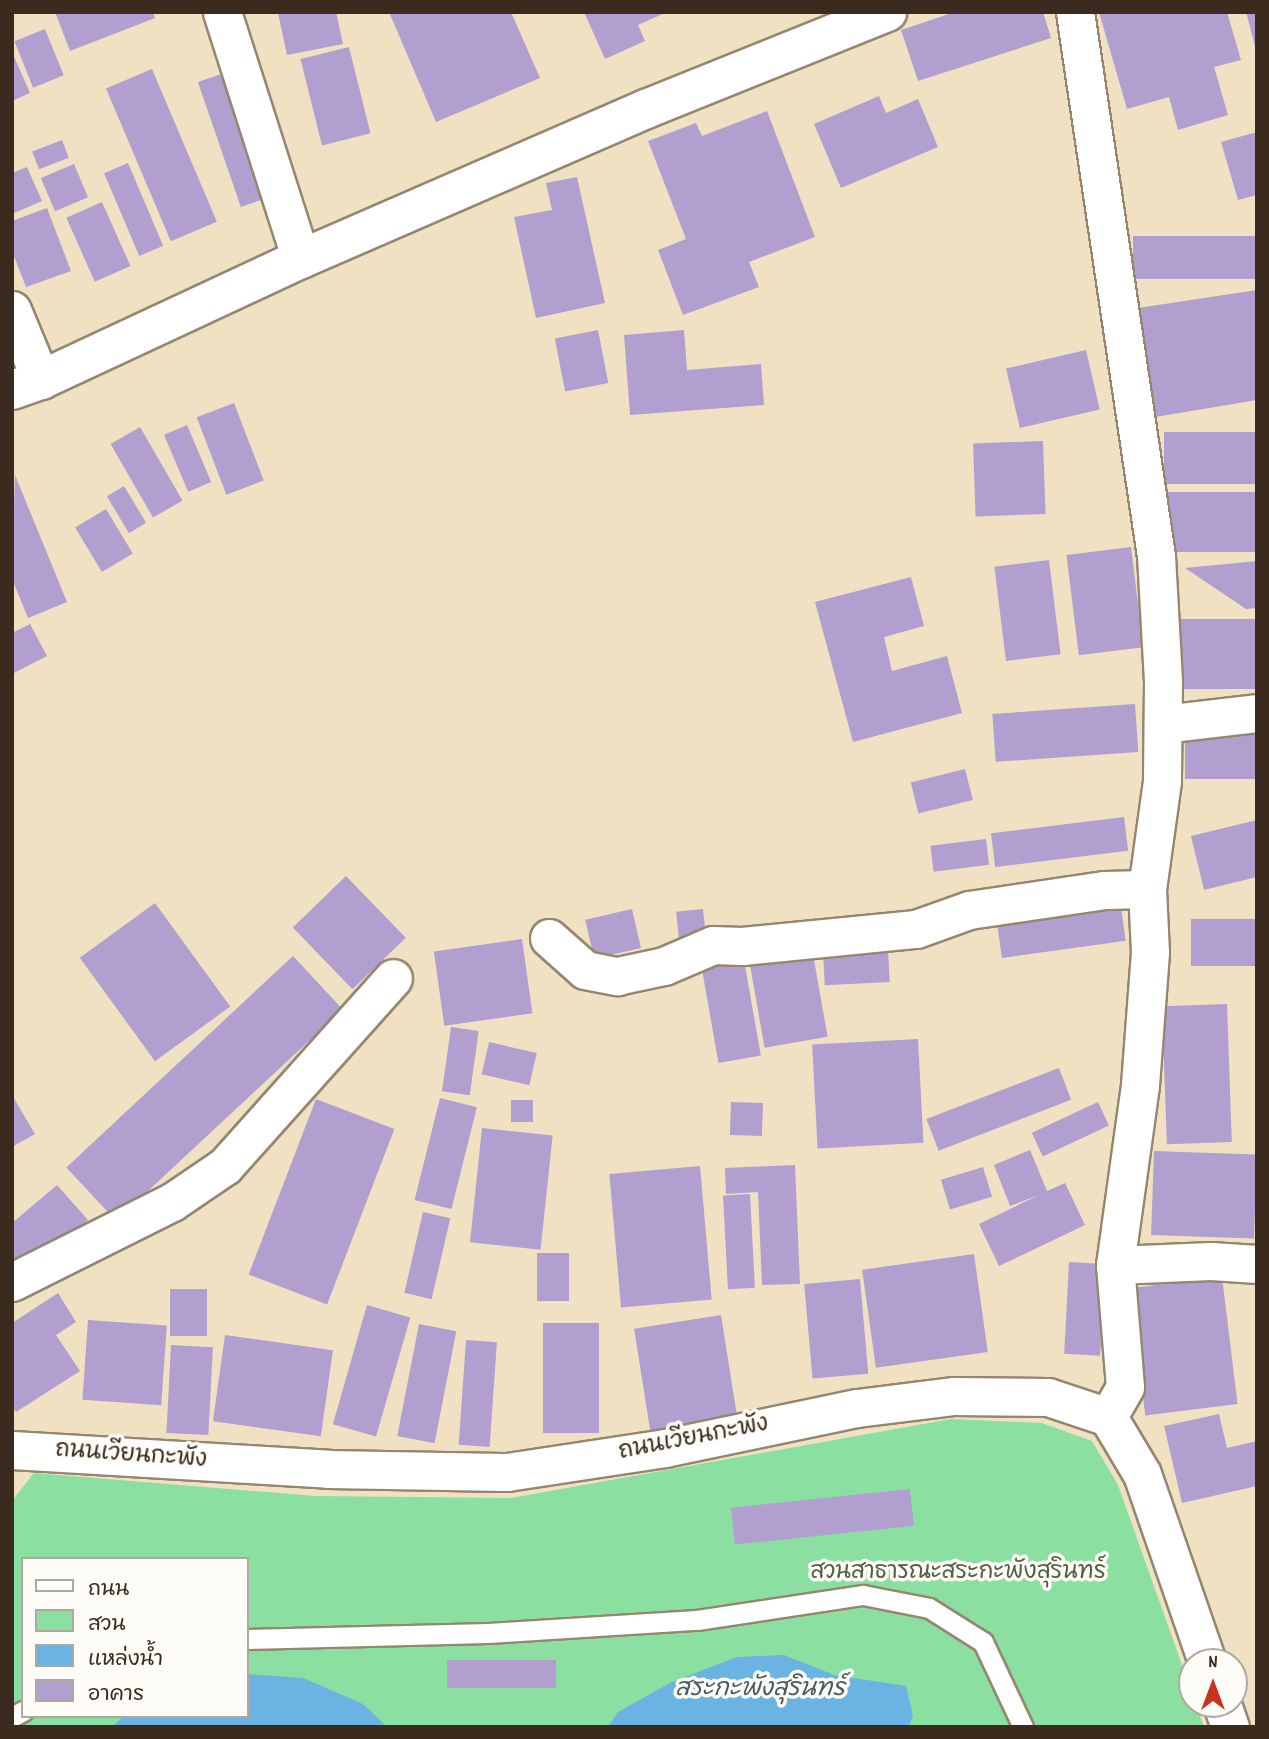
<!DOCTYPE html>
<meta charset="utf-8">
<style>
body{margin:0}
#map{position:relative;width:1269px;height:1739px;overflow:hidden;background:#f1e1c3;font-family:Dekko,"Playpen Sans Thai",sans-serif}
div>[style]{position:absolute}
.green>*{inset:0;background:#8adfa1}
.water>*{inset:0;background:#6bb3e2}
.building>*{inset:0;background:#b19fd0;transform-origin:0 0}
.roads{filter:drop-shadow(2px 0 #968670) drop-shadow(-2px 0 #968670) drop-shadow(0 2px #968670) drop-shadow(0 -2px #968670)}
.service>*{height:19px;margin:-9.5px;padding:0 9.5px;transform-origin:9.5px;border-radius:9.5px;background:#fff}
.minor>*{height:37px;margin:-18.5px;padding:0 18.5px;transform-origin:18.5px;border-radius:18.5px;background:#fff}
.secondary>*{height:38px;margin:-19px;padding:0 19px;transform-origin:19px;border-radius:19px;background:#fff}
span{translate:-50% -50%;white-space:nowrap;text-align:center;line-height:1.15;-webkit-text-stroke:7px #fdfcf7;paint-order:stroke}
.street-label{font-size:23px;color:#3b2a1e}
.park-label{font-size:23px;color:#536045}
.water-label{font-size:24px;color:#4c5a63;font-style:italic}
.frame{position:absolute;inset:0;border:14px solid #3b2a1e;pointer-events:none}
.legend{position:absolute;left:21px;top:1557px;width:228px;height:161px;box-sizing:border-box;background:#fdfcf7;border:2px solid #afa8a0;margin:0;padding:9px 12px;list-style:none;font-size:21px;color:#3b2a1e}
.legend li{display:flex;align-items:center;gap:14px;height:35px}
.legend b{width:35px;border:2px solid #afa8a0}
.north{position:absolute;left:1178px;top:1648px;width:70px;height:70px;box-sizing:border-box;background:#fdfcf7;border:2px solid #afa8a0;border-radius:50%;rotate:0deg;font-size:19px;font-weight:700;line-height:28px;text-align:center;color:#3b2a1e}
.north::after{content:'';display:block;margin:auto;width:24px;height:32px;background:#c8321e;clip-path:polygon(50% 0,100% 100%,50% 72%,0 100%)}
</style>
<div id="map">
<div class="green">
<div style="clip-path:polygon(evenodd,951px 1419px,1042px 1423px,1092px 1441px,1118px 1485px,1192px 1693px,1192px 1704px,1196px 1704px,1204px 1727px,12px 1727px,12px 1501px,34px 1473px,315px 1496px,511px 1498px,951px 1419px,23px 1559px,247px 1559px,247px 1716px,23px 1716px,23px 1559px)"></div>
</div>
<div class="water">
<div style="clip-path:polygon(784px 1655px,834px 1675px,906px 1686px,913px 1716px,908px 1727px,608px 1727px,618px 1712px,672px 1682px,737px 1657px)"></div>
<div style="clip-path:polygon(247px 1674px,303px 1678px,363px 1704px,387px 1727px,112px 1727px,124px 1716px,247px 1716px)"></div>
</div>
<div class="building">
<div style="clip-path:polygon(55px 12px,153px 12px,155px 18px,70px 51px)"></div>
<div style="clip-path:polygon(283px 12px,336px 12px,343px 44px,287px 55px,278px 13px)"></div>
<div style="clip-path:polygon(389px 12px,511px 12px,540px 78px,436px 122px)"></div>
<div style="clip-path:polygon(584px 12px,667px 12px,638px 25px,645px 41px,605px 59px)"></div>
<div style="clip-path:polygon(955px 12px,1043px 12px,1051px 38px,918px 81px,901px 30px)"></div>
<div style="clip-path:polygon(1099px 12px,1227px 12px,1241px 60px,1214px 67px,1228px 115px,1178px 130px,1169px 97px,1127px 109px)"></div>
<div style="clip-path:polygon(1246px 12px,1257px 12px,1257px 50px,1256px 50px)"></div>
<div style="left:45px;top:29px;width:50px;height:33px;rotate:68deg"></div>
<div style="left:349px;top:47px;width:89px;height:50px;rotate:76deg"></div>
<div style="clip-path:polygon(12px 52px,30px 93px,12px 101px)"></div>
<div style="left:152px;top:69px;width:166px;height:50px;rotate:67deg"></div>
<div style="left:230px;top:71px;width:132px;height:34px;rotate:71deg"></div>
<div style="clip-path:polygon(879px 96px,886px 113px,918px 99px,938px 147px,841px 188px,814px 124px)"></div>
<div style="clip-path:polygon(767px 111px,815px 237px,749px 262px,759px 287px,683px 315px,658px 250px,686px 239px,648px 141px,696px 123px,702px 136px)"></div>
<div style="clip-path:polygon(1257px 132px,1257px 195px,1238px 200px,1221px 142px)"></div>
<div style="left:62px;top:140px;width:19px;height:32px;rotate:69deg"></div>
<div style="left:128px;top:163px;width:90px;height:26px;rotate:67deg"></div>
<div style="left:74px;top:164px;width:36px;height:36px;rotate:67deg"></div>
<div style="clip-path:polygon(27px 167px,42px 201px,12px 214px,12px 173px)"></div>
<div style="clip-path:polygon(577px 177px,605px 303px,536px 318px,514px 217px,552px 210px,546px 183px)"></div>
<div style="left:102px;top:202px;width:70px;height:39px;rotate:66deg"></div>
<div style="clip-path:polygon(47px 208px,71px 271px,26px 287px,12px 251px,12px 221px)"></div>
<div style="left:1257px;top:236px;width:43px;height:124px;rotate:90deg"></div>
<div style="clip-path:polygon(1257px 290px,1257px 400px,1155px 417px,1138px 308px)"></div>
<div style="left:598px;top:330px;width:54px;height:44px;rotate:79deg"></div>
<div style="clip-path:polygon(684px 330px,687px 370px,761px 364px,764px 405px,630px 415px,624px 335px)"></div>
<div style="left:1086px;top:350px;width:61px;height:82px;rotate:77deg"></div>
<div style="left:234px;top:403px;width:83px;height:40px;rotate:69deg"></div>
<div style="left:187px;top:425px;width:62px;height:25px;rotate:67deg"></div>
<div style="left:140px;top:427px;width:85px;height:34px;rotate:60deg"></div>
<div style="left:1257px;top:432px;width:52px;height:93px;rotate:90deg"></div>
<div style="left:1043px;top:441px;width:73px;height:70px;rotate:88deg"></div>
<div style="clip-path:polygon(15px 475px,67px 602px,28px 618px,12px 579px)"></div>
<div style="left:124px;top:486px;width:43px;height:20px;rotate:59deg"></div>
<div style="left:1257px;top:492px;width:60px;height:89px;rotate:90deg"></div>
<div style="left:106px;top:509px;width:52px;height:36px;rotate:59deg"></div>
<div style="left:1131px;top:547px;width:101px;height:65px;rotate:83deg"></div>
<div style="left:1049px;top:560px;width:95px;height:55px;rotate:83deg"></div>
<div style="clip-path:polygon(1257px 561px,1257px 608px,1246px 609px,1185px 568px)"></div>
<div style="clip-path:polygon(911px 577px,924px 626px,884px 637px,892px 671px,947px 656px,962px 713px,853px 742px,815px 602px)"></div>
<div style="left:1257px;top:619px;width:70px;height:83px;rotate:90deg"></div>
<div style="clip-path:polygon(30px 624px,47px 656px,12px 674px,12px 633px)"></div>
<div style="left:1135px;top:704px;width:48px;height:143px;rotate:86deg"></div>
<div style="left:1257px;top:735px;width:44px;height:72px;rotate:90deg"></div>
<div style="left:965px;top:769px;width:32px;height:56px;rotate:76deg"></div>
<div style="left:1124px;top:817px;width:34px;height:134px;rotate:83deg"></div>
<div style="clip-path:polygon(1257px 820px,1257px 877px,1204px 890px,1191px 836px)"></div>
<div style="left:986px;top:839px;width:26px;height:56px;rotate:83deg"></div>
<div style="left:346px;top:876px;width:86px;height:74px;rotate:46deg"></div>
<div style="left:155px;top:903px;width:128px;height:93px;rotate:54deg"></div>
<div style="left:1121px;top:907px;width:34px;height:125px;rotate:82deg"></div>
<div style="left:632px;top:909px;width:40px;height:48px;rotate:77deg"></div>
<div style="left:703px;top:909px;width:27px;height:27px;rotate:84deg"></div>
<div style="left:1257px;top:919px;width:47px;height:66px;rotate:90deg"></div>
<div style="left:522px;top:939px;width:75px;height:89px;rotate:82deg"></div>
<div style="left:888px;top:949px;width:33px;height:65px;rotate:87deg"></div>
<div style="left:813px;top:954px;width:84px;height:64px;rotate:80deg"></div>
<div style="left:293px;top:956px;width:73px;height:310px;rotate:47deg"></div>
<div style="left:744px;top:960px;width:97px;height:43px;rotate:80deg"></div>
<div style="left:1227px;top:1004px;width:138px;height:65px;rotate:88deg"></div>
<div style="left:451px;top:1027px;width:28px;height:65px;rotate:8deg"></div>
<div style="left:918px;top:1039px;width:104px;height:106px;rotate:87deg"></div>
<div style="left:489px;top:1042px;width:49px;height:33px;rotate:13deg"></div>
<div style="left:1059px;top:1068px;width:34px;height:142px;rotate:69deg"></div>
<div style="clip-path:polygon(12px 1095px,35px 1134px,12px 1147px)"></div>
<div style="left:440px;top:1098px;width:38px;height:105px;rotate:14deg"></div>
<div style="left:316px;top:1099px;width:84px;height:188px;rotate:21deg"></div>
<div style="left:511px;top:1100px;width:22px;height:22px"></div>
<div style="left:731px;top:1102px;width:32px;height:33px;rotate:2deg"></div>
<div style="left:1098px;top:1102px;width:26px;height:73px;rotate:65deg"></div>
<div style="left:482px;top:1128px;width:71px;height:115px;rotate:6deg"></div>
<div style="clip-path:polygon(1030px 1150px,1047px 1191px,1065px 1183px,1085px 1225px,999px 1266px,979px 1224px,1039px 1195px,1010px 1206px,994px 1165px)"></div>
<div style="left:1154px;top:1151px;width:103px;height:84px;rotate:2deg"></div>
<div style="clip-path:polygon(795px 1165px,800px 1284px,762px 1285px,758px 1192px,726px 1194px,725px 1168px)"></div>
<div style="left:700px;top:1166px;width:134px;height:91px;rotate:85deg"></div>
<div style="left:983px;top:1167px;width:31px;height:44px;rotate:73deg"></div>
<div style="clip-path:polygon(57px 1185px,88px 1220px,25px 1275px,12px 1260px,12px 1223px)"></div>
<div style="left:750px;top:1194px;width:94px;height:27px;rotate:87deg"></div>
<div style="left:423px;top:1212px;width:28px;height:83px;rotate:13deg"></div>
<div style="left:569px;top:1253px;width:48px;height:32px;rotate:90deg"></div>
<div style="left:974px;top:1254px;width:99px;height:113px;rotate:82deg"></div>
<div style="left:1069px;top:1262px;width:36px;height:92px;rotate:3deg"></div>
<div style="left:1222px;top:1277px;width:128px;height:93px;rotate:83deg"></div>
<div style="left:860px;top:1279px;width:95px;height:56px;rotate:85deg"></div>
<div style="left:170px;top:1289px;width:37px;height:47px"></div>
<div style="clip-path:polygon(58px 1293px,76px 1322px,56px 1335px,80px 1371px,16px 1412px,12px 1406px,12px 1323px)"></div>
<div style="left:367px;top:1305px;width:45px;height:124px;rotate:16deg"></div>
<div style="left:721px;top:1315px;width:105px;height:88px;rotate:81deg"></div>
<div style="left:88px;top:1320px;width:79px;height:80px;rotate:4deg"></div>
<div style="left:599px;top:1323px;width:110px;height:56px;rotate:90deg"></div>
<div style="left:419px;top:1324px;width:38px;height:114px;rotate:11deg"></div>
<div style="left:225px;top:1335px;width:109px;height:87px;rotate:8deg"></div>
<div style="left:466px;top:1340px;width:31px;height:105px;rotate:4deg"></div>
<div style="left:171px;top:1345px;width:42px;height:88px;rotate:3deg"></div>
<div style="clip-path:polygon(1219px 1414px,1227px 1448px,1257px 1441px,1257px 1486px,1182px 1503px,1164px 1426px)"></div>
<div style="left:910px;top:1489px;width:37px;height:180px;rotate:84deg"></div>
<div style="left:556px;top:1660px;width:28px;height:109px;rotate:90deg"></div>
</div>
<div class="roads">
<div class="service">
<div style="left:247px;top:1639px;width:241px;rotate:-1.4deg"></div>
<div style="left:488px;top:1633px;width:209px;rotate:-3.6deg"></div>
<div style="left:697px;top:1620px;width:168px;rotate:-8.6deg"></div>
<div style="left:863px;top:1595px;width:67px;rotate:11.1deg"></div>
<div style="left:929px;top:1608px;width:64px;rotate:32.2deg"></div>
<div style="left:983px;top:1642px;width:94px;rotate:64.8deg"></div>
<div style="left:12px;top:1717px;width:13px;rotate:-29deg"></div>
</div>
<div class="minor">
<div style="left:222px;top:12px;width:259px;rotate:72.3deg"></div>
<div style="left:1075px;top:12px;width:550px;rotate:81.53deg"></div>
<div style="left:1156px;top:556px;width:126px;rotate:86.8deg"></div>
<div style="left:1163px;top:682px;width:99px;rotate:90.6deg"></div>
<div style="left:1162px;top:781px;width:109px;rotate:97.9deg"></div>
<div style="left:1147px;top:889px;width:63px;rotate:87.3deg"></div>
<div style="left:1150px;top:952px;width:133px;rotate:94.3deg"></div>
<div style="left:1140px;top:1085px;width:182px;rotate:97.9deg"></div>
<div style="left:1115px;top:1265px;width:122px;rotate:85.3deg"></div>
<div style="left:1125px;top:1387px;width:34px;rotate:120deg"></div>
<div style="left:12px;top:310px;width:76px;rotate:67.5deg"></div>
<div style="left:1163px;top:724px;width:95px;rotate:-6.7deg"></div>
<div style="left:549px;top:938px;width:48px;rotate:41.6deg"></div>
<div style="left:585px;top:970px;width:33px;rotate:11deg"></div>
<div style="left:617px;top:976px;width:48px;rotate:-12deg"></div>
<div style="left:664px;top:966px;width:53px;rotate:-23.2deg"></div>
<div style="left:713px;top:945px;width:29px;rotate:2deg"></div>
<div style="left:742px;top:946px;width:175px;rotate:-5.6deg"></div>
<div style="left:916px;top:929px;width:56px;rotate:-19.7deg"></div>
<div style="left:969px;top:910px;width:136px;rotate:-8.4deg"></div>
<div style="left:1104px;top:890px;width:43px;rotate:-1.3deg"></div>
<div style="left:1115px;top:1265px;width:96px;rotate:-2.4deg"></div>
<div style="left:1211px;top:1261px;width:46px;rotate:3.7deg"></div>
<div style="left:12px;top:1282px;width:179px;rotate:-26.6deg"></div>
<div style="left:172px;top:1202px;width:64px;rotate:-34.2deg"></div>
<div style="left:225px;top:1166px;width:252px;rotate:-48.2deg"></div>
<div style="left:12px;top:1450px;width:317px;rotate:3.4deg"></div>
<div style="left:328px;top:1469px;width:179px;rotate:1deg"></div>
<div style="left:507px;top:1472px;width:160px;rotate:-8.6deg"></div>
<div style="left:665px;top:1448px;width:196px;rotate:-11.8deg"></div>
<div style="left:857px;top:1408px;width:98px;rotate:-7.1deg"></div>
<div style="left:954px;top:1396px;width:94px;rotate:0.6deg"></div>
<div style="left:1048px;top:1397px;width:63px;rotate:18.4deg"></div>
<div style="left:1108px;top:1417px;width:66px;rotate:59.2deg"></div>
<div style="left:1142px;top:1474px;width:199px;rotate:70.9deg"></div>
<div style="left:1222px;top:1704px;width:24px;rotate:71deg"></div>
</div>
<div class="secondary">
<div style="left:12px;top:390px;width:31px;rotate:-19deg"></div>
<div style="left:41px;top:380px;width:287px;rotate:-25deg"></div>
<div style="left:301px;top:259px;width:376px;rotate:-23.5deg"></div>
<div style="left:646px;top:109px;width:260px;rotate:-21.9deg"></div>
</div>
</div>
<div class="street-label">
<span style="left:694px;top:1440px;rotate:-11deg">ถนนเวียนกะพัง</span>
<span style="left:131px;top:1457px;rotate:4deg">ถนนเวียนกะพัง</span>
</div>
<div class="park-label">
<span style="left:958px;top:1574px">สวนสาธารณะสระกะพังสุรินทร์</span>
</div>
<div class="water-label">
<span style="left:760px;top:1691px">สระกะพังสุรินทร์</span>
</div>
<div class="frame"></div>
<ul class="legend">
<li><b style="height:9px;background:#fff"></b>ถนน</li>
<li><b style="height:19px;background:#8adfa1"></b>สวน</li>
<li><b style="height:19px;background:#6bb3e2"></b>แหล่งน้ำ</li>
<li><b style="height:19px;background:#b19fd0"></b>อาคาร</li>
</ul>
<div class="north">N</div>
</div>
